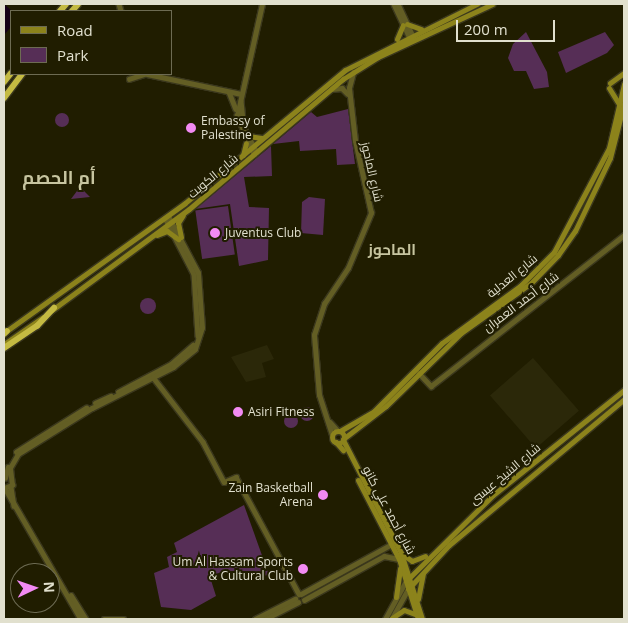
<!DOCTYPE html>
<meta charset="utf-8">
<style>
body{margin:0}
#map{position:relative;width:628px;height:623px;overflow:hidden;background:#201d00;font-family:"Open Sans",Cairo,sans-serif}
div>[style]{position:absolute}
.built>*{inset:0;background:#2b2809;transform-origin:0 0}
.green>*{inset:0;background:#562e56;transform-origin:0 0}
.round{border-radius:50%}
.water>*{inset:0;background:#150016}
.roads{filter:drop-shadow(1px 0 #3b381d) drop-shadow(-1px 0 #3b381d) drop-shadow(0 1px #3b381d) drop-shadow(0 -1px #3b381d)}
.tertiary>*{height:4.5px;margin:-2.25px;padding:0 2.25px;transform-origin:2.25px;border-radius:2.25px;background:#635e24}
.secondary>*{height:5px;margin:-2.5px;padding:0 2.5px;transform-origin:2.5px;border-radius:2.5px;background:#8c831b}
.secondary>.ring{margin:-2.5px;padding:0;box-sizing:content-box;background:none;border:5px solid #8c831b;border-radius:50%}
.motorway>*{height:6px;margin:-3px;padding:0 3px;transform-origin:3px;border-radius:3px;background:#c4ba42}
.dots>*{width:14px;height:14px;translate:-50% -50%;box-sizing:border-box;border:2px solid #201d00;border-radius:50%}
span{translate:-50% -50%;white-space:nowrap;text-align:center;line-height:1.15;-webkit-text-stroke:4px #201d00;paint-order:stroke}
.poi-label{font-size:12px;color:#e1e0ce}
.left{translate:0 -50%;text-align:left}
.right{translate:-100% -50%;text-align:right}
.street-label{font-size:12px;color:#e1e0ce}
.quarter-label{font-size:15px;color:#c7c5a0;font-weight:700}
.district-label{font-size:18px;color:#c7c5a0;font-weight:700}
.frame{position:absolute;inset:0;border:5px solid #e1e0ce;pointer-events:none}
.legend{position:absolute;left:10px;top:10px;width:162px;height:65px;box-sizing:border-box;background:#201d00;border:1px solid #6d6b52;margin:0;padding:6px 9px;list-style:none;font-size:15px;color:#e1e0ce}
.legend li{display:flex;align-items:center;gap:10px;height:25px}
.legend b{width:25px;border:1px solid #6d6b52}
.north{position:absolute;left:10px;top:563px;width:50px;height:50px;box-sizing:border-box;background:#201d00;border:1px solid #6d6b52;border-radius:50%;rotate:87deg;font-size:14px;font-weight:700;line-height:20px;text-align:center;color:#e1e0ce}
.north::after{content:'';display:block;margin:auto;width:18px;height:22px;background:#f28af3;clip-path:polygon(50% 0,100% 100%,50% 72%,0 100%)}
.scale{position:absolute;left:456px;top:20px;width:99px;height:22px;box-sizing:border-box;border:2px solid #e1e0ce;border-top:0;padding-left:6px;font-size:15px;line-height:18px;white-space:nowrap;color:#e1e0ce;-webkit-text-stroke:4px #201d00;paint-order:stroke}
</style>
<div id="map">
<div class="built">
<div style="clip-path:polygon(267px 345px,274px 359px,262px 363px,266px 377px,246px 382px,231px 357px)"></div>
<div style="left:533px;top:358px;width:70px;height:57px;rotate:49deg"></div>
</div>
<div class="green">
<div style="clip-path:polygon(526px 32px,547px 72px,549px 87px,534px 89px,526px 71px,514px 71px,508px 58px,513px 44px)"></div>
<div style="clip-path:polygon(605px 32px,614px 45px,607px 53px,566px 73px,558px 52px)"></div>
<div style="clip-path:polygon(348px 109px,355px 164px,337px 165px,336px 149px,300px 151px,299px 141px,273px 144px,311px 112px,317px 117px)"></div>
<div class="round" style="left:55px;top:113px;width:14px;height:14px"></div>
<div style="clip-path:polygon(271px 146px,272px 176px,244px 177px,249px 207px,269px 208px,268px 260px,239px 266px,230px 204px,195px 209px)"></div>
<div style="clip-path:polygon(80px 187px,90px 197px,71px 199px)"></div>
<div style="clip-path:polygon(309px 197px,325px 199px,323px 235px,301px 233px,302px 202px)"></div>
<div style="left:228px;top:206px;width:49px;height:33px;rotate:82deg"></div>
<div class="round" style="left:140px;top:298px;width:16px;height:16px"></div>
<div class="round" style="left:300px;top:407px;width:14px;height:14px"></div>
<div class="round" style="left:284px;top:414px;width:14px;height:14px"></div>
<div style="clip-path:polygon(244px 505px,269px 575px,233px 580px,228px 569px,210px 577px,216px 596px,191px 610px,161px 607px,154px 573px,169px 567px,167px 557px,177px 552px,174px 543px)"></div>
</div>
<div class="water">
<div style="clip-path:polygon(4px 4px,12px 11px,11px 27px,4px 35px)"></div>
</div>
<div class="roads">
<div class="tertiary">
<div style="left:119px;top:4px;width:7px;rotate:74deg"></div>
<div style="left:394px;top:4px;width:38px;rotate:65deg"></div>
<div style="left:398px;top:4px;width:38px;rotate:65deg"></div>
<div style="left:147px;top:74px;width:96px;rotate:12deg"></div>
<div style="left:129px;top:79px;width:16px;rotate:-18deg"></div>
<div style="left:332px;top:89px;width:10px;rotate:-6deg"></div>
<div style="left:342px;top:88px;width:8px;rotate:45deg"></div>
<div style="left:229px;top:92px;width:18px;rotate:68deg"></div>
<div style="left:241px;top:101px;width:27px;rotate:84deg"></div>
<div style="left:244px;top:128px;width:27px;rotate:62deg"></div>
<div style="left:254px;top:155px;width:43px;rotate:-113.6deg"></div>
<div style="left:237px;top:116px;width:115px;rotate:-77.4deg"></div>
<div style="left:165px;top:218px;width:63px;rotate:62.6deg"></div>
<div style="left:194px;top:274px;width:62px;rotate:86.3deg"></div>
<div style="left:419px;top:373px;width:18px;rotate:47deg"></div>
<div style="left:431px;top:386px;width:245px;rotate:-38deg"></div>
<div style="left:153px;top:377px;width:82px;rotate:52.4deg"></div>
<div style="left:203px;top:442px;width:45px;rotate:62.3deg"></div>
<div style="left:224px;top:482px;width:13px;rotate:-23deg"></div>
<div style="left:236px;top:477px;width:133px;rotate:61.7deg"></div>
<div style="left:118px;top:392px;width:60px;rotate:-27.8deg"></div>
<div style="left:171px;top:364px;width:29px;rotate:-41deg"></div>
<div style="left:95px;top:403px;width:17px;rotate:-24deg"></div>
<div style="left:330px;top:422px;width:12px;rotate:48deg"></div>
<div style="left:332px;top:435px;width:42px;rotate:-108deg"></div>
<div style="left:319px;top:395px;width:60px;rotate:-94.8deg"></div>
<div style="left:314px;top:335px;width:33px;rotate:-72deg"></div>
<div style="left:324px;top:304px;width:43px;rotate:-56.3deg"></div>
<div style="left:348px;top:268px;width:60px;rotate:-67.3deg"></div>
<div style="left:371px;top:213px;width:74px;rotate:-102.5deg"></div>
<div style="left:355px;top:141px;width:53px;rotate:-96.5deg"></div>
<div style="left:349px;top:88px;width:16px;rotate:-75deg"></div>
<div style="left:16px;top:452px;width:83px;rotate:-32.2deg"></div>
<div style="left:5px;top:478px;width:11px;rotate:-75deg"></div>
<div style="left:11px;top:487px;width:19px;rotate:81deg"></div>
<div style="left:4px;top:488px;width:9px;rotate:-21deg"></div>
<div style="left:12px;top:485px;width:17px;rotate:-97deg"></div>
<div style="left:10px;top:468px;width:16px;rotate:-60deg"></div>
<div style="left:18px;top:454px;width:87px;rotate:-31.9deg"></div>
<div style="left:92px;top:408px;width:91px;rotate:-26.8deg"></div>
<div style="left:173px;top:367px;width:28px;rotate:-39deg"></div>
<div style="left:195px;top:349px;width:22px;rotate:-72deg"></div>
<div style="left:202px;top:328px;width:55px;rotate:-94.2deg"></div>
<div style="left:198px;top:273px;width:64px;rotate:-117.8deg"></div>
<div style="left:5px;top:488px;width:151px;rotate:59.9deg"></div>
<div style="left:301px;top:594px;width:104px;rotate:-28.8deg"></div>
<div style="left:71px;top:595px;width:28px;rotate:58deg"></div>
<div style="left:304px;top:600px;width:91px;rotate:-28.8deg"></div>
<div style="left:384px;top:556px;width:15px;rotate:11deg"></div>
<div style="left:392px;top:618px;width:33px;rotate:-61deg"></div>
<div style="left:104px;top:619px;width:20px"></div>
<div style="left:255px;top:619px;width:45px;rotate:-26.6deg"></div>
<div style="left:265px;top:619px;width:37px;rotate:-27deg"></div>
<div style="left:385px;top:619px;width:43px;rotate:-61.1deg"></div>
</div>
<div class="secondary">
<div style="left:407px;top:24px;width:15px;rotate:20deg"></div>
<div style="left:397px;top:39px;width:15px;rotate:-67deg"></div>
<div style="left:610px;top:83px;width:17px;rotate:-36deg"></div>
<div style="left:609px;top:88px;width:19px;rotate:58deg"></div>
<div style="left:248px;top:136px;width:14px;rotate:8deg"></div>
<div style="left:243px;top:155px;width:12px;rotate:-76deg"></div>
<div style="left:157px;top:235px;width:11px;rotate:-22deg"></div>
<div style="left:167px;top:231px;width:14px;rotate:36deg"></div>
<div style="left:181px;top:237px;width:14px;rotate:-102deg"></div>
<div style="left:178px;top:223px;width:9px;rotate:-58deg"></div>
<div style="left:52px;top:310px;width:170px;rotate:-36.4deg"></div>
<div style="left:189px;top:209px;width:202px;rotate:-40.2deg"></div>
<div style="left:343px;top:79px;width:41px;rotate:-32.2deg"></div>
<div style="left:378px;top:57px;width:126px;rotate:-24.9deg"></div>
<div style="left:5px;top:332px;width:221px;rotate:-35.6deg"></div>
<div style="left:185px;top:203px;width:208px;rotate:-39.7deg"></div>
<div style="left:345px;top:70px;width:148px;rotate:-26.6deg"></div>
<div style="left:4px;top:344px;width:47px;rotate:-34.7deg"></div>
<div style="left:340px;top:431px;width:39px;rotate:-30deg"></div>
<div style="left:374px;top:411px;width:96px;rotate:-45deg"></div>
<div style="left:442px;top:343px;width:97px;rotate:-36.2deg"></div>
<div style="left:520px;top:286px;width:48px;rotate:-45deg"></div>
<div style="left:554px;top:252px;width:118px;rotate:-62.1deg"></div>
<div style="left:609px;top:148px;width:66px;rotate:-76.8deg"></div>
<div class="ring" style="left:332px;top:431px;width:7px;height:7px"></div>
<div style="left:343px;top:439px;width:54px;rotate:-37.5deg"></div>
<div style="left:386px;top:406px;width:105px;rotate:-44.2deg"></div>
<div style="left:461px;top:333px;width:86px;rotate:-35.5deg"></div>
<div style="left:531px;top:283px;width:39px;rotate:-46deg"></div>
<div style="left:558px;top:255px;width:29px;rotate:-55deg"></div>
<div style="left:575px;top:231px;width:81px;rotate:-64.4deg"></div>
<div style="left:610px;top:158px;width:57px;rotate:-75.7deg"></div>
<div style="left:343px;top:440px;width:127px;rotate:62.8deg"></div>
<div style="left:401px;top:553px;width:69px;rotate:72.3deg"></div>
<div style="left:336px;top:442px;width:11px;rotate:49deg"></div>
<div style="left:358px;top:480px;width:89px;rotate:62.6deg"></div>
<div style="left:399px;top:559px;width:63px;rotate:72.4deg"></div>
<div style="left:402px;top:554px;width:12px;rotate:35deg"></div>
<div style="left:412px;top:561px;width:14px;rotate:-21deg"></div>
<div style="left:406px;top:581px;width:122px;rotate:-44.7deg"></div>
<div style="left:493px;top:495px;width:168px;rotate:-38.7deg"></div>
<div style="left:408px;top:589px;width:60px;rotate:-47deg"></div>
<div style="left:449px;top:545px;width:228px;rotate:-39.8deg"></div>
<div style="left:396px;top:597px;width:29px;rotate:-82deg"></div>
<div style="left:418px;top:599px;width:25px;rotate:-79deg"></div>
<div style="left:392px;top:618px;width:14px;rotate:-34deg"></div>
<div style="left:404px;top:610px;width:12px;rotate:20deg"></div>
</div>
<div class="motorway">
<div style="left:60px;top:11px;width:9px;rotate:-49deg"></div>
<div style="left:72px;top:11px;width:9px;rotate:-49deg"></div>
<div style="left:4px;top:82px;width:11px;rotate:-52deg"></div>
<div style="left:4px;top:98px;width:30px;rotate:-53deg"></div>
<div style="left:4px;top:334px;width:4px;rotate:-45deg"></div>
<div style="left:4px;top:348px;width:40px;rotate:-34deg"></div>
<div style="left:37px;top:326px;width:25px;rotate:-47deg"></div>
</div>
</div>
<div class="dots">
<div style="left:191px;top:128px;background:#f28af3"></div>
<div style="left:215px;top:233px;background:#f28af3"></div>
<div style="left:238px;top:412px;background:#f28af3"></div>
<div style="left:323px;top:495px;background:#f28af3"></div>
<div style="left:303px;top:569px;background:#f28af3"></div>
</div>
<div class="poi-label">
<span class="left" style="left:201px;top:128px">Embassy of<br>Palestine</span>
<span class="left" style="left:225px;top:233px">Juventus Club</span>
<span class="left" style="left:248px;top:412px">Asiri Fitness</span>
<span class="right" style="left:313px;top:495px">Zain Basketball<br>Arena</span>
<span class="right" style="left:293px;top:569px">Um Al Hassam Sports<br>&amp; Cultural Club</span>
</div>
<div class="street-label">
<span style="left:372px;top:172px;rotate:77deg">شارع الماحوز</span>
<span style="left:213px;top:176px;rotate:-40deg">شارع الكويت</span>
<span style="left:512px;top:276px;rotate:-39deg">شارع العدلية</span>
<span style="left:521px;top:302px;rotate:-37deg">شارع أحمد العمران</span>
<span style="left:505px;top:474px;rotate:-40deg">شارع الشيخ عيسى</span>
<span style="left:389px;top:510px;rotate:62deg">شارع أحمد علي كانو</span>
</div>
<div class="quarter-label">
<span style="left:392px;top:250px">الماحوز</span>
</div>
<div class="district-label">
<span style="left:59px;top:177px">أم الحصم</span>
</div>
<div class="frame"></div>
<ul class="legend">
<li><b style="height:6px;background:#8c831b"></b>Road</li>
<li><b style="height:14px;background:#562e56"></b>Park</li>
</ul>
<div class="north">N</div>
<div class="scale">200 m</div>
</div>
